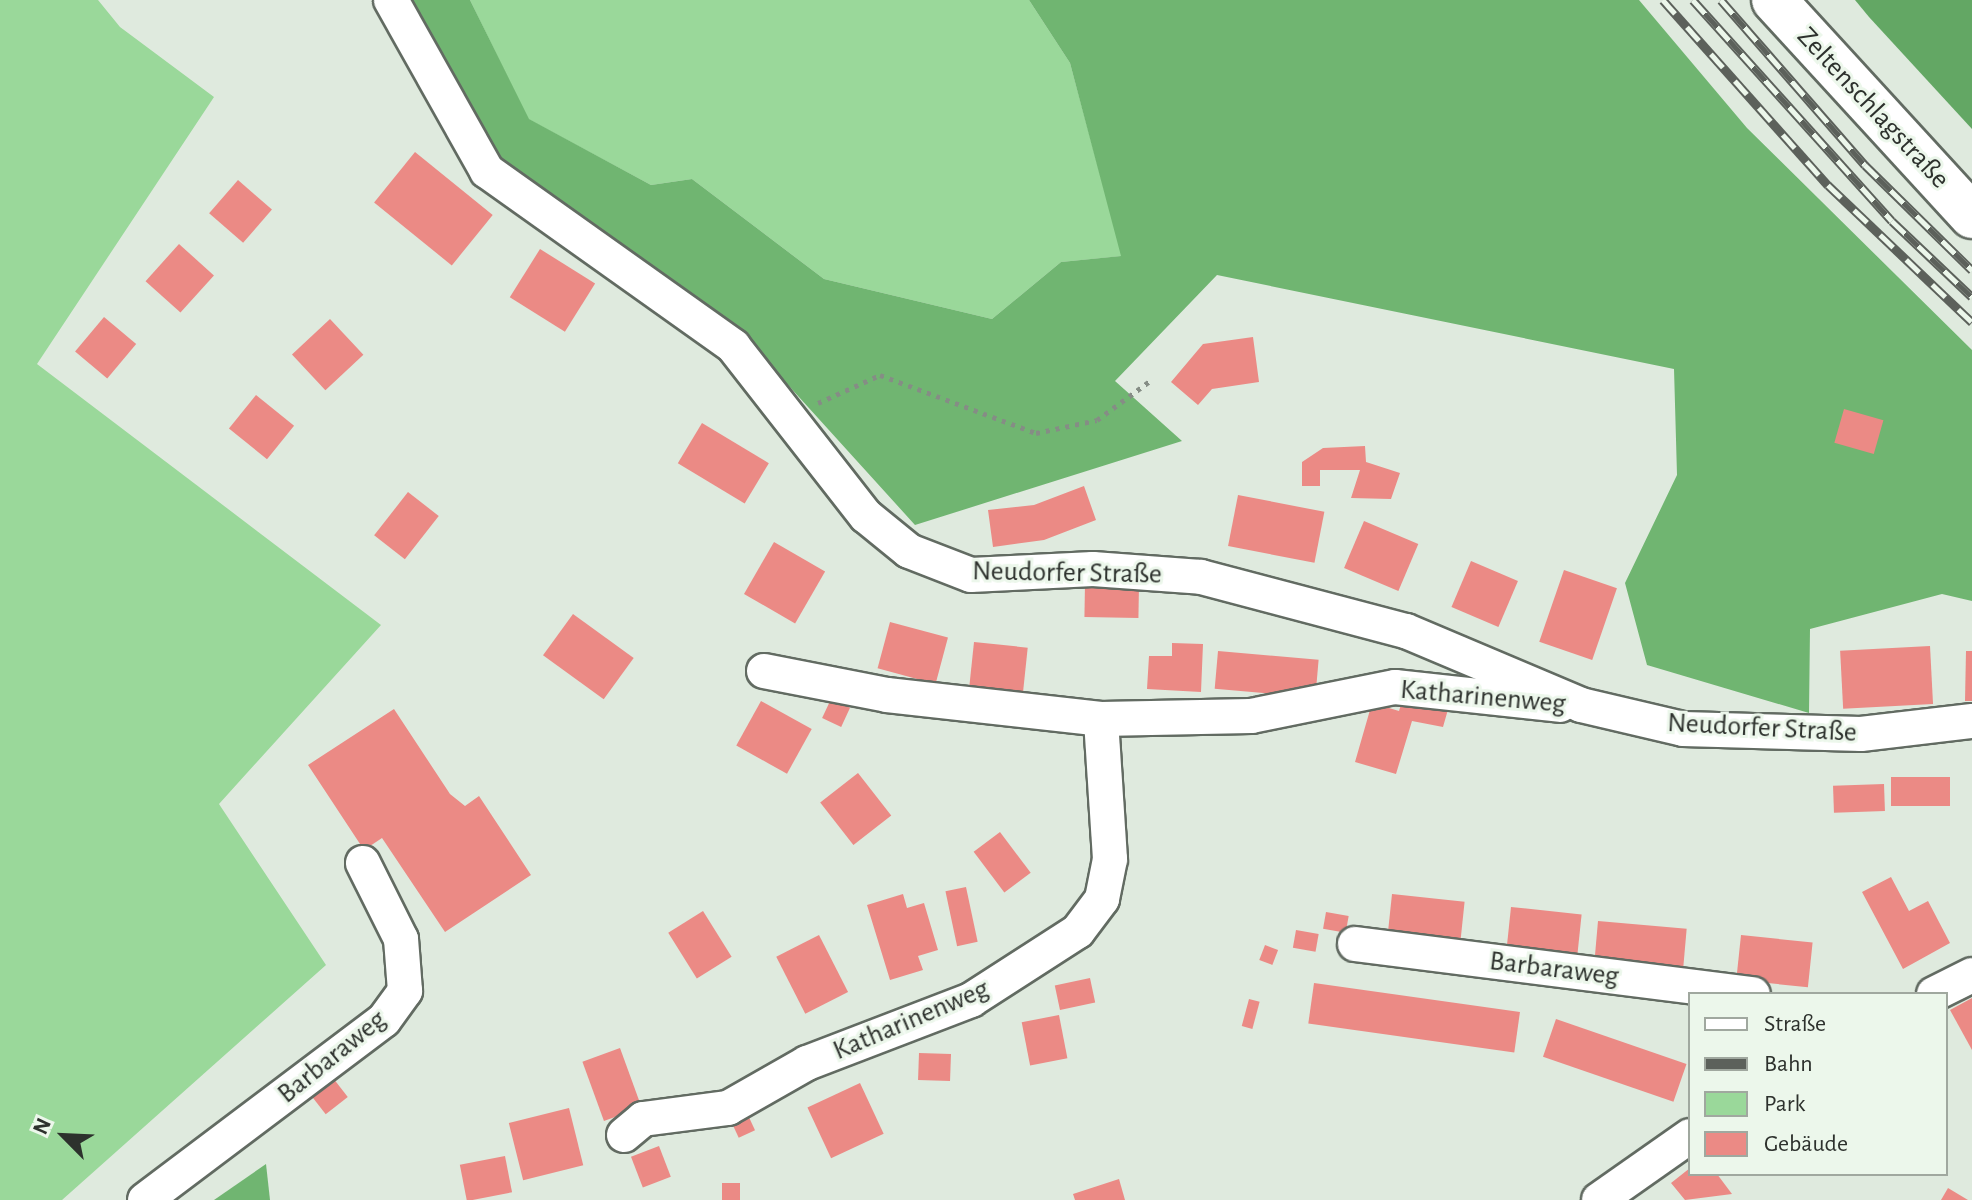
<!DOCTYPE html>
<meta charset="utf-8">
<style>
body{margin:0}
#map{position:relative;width:1972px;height:1200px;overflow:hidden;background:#dfeade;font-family:"Alegreya Sans",sans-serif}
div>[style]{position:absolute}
.green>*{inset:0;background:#9ad89a}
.forest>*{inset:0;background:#70b571}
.water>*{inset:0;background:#63a764}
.building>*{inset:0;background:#eb8a85;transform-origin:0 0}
.path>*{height:5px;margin-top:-2.5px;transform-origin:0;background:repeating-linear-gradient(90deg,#858d85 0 4px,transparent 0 10px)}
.roads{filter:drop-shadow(2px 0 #626b62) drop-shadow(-2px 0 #626b62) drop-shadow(0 2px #626b62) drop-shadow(0 -2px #626b62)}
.minor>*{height:34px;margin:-17px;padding:0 17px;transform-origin:17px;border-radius:17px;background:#fff}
.major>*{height:44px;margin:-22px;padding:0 22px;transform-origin:22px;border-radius:22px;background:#fff}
.rail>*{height:9px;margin-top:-4.5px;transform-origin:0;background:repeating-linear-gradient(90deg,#ecf7eb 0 18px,#5c615b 0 36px);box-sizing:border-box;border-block:2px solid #5c615b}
span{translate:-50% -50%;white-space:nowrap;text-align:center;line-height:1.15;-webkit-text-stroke:6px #ecf7eb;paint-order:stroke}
.street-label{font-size:28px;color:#2d312d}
.legend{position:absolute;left:1688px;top:992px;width:260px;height:184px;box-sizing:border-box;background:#ecf7eb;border:2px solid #a0a89f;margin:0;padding:10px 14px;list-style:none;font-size:24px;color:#2d312d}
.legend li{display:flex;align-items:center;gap:16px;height:40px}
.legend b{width:40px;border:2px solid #a0a89f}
.north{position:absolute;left:24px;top:1096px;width:80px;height:80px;-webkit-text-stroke:6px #ecf7eb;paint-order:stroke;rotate:294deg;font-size:22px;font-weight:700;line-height:32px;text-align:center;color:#2d312d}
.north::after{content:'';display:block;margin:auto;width:28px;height:36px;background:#2d312d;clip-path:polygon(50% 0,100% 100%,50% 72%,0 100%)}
</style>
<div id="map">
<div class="green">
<div style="clip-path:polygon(0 0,98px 0,120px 27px,214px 97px,37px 364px,381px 625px,219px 804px,326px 965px,62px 1200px,0 1200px)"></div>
<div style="clip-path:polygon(470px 0,1029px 0,1070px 63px,1122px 256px,1061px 262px,992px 319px,824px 279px,692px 179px,651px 185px,528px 119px)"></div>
</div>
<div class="forest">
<div style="clip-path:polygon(408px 0,470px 0,529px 119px,651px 185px,692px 179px,824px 279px,992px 319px,1061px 262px,1121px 256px,1070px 63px,1029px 0,1639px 0,1747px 128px,1972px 350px,1972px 601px,1942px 594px,1810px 629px,1809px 713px,1647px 665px,1625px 583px,1677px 475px,1674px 369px,1217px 275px,1115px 381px,1182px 441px,915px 525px,740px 332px,496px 160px)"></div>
<div style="clip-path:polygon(266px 1164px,270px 1200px,214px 1200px)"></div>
</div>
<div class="water">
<div style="clip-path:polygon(1855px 0,1972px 0,1972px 129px,1869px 17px)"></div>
</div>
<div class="building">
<div style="left:415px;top:152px;width:100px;height:65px;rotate:39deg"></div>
<div style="left:238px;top:180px;width:45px;height:44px;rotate:41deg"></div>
<div style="left:179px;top:244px;width:47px;height:50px;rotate:42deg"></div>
<div style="left:540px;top:249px;width:65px;height:57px;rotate:32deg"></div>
<div style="left:104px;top:317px;width:42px;height:45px;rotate:40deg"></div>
<div style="left:330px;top:319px;width:49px;height:52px;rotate:47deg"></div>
<div style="clip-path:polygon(1253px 337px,1259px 382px,1212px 389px,1198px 405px,1171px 382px,1203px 344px)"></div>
<div style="left:256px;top:395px;width:49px;height:43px;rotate:39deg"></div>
<div style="left:1844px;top:409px;width:41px;height:35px;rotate:16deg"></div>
<div style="left:702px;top:423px;width:78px;height:47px;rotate:31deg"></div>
<div style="clip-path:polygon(1365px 446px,1366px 462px,1400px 473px,1391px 499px,1351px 498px,1360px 470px,1320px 470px,1320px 486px,1302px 486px,1302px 462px,1323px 448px)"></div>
<div style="clip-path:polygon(1084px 486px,1096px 520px,1044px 540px,993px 547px,988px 510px,1034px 505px)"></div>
<div style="left:408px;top:492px;width:39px;height:55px;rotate:38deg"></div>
<div style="left:1238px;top:495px;width:88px;height:52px;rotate:11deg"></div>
<div style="left:1364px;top:521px;width:59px;height:51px;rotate:23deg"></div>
<div style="left:774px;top:542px;width:59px;height:60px;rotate:30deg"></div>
<div style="left:1471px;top:561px;width:51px;height:50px;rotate:23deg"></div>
<div style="left:1564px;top:570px;width:56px;height:76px;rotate:19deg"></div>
<div style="left:1085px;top:584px;width:54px;height:33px;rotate:1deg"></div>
<div style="left:573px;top:614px;width:75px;height:51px;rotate:36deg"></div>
<div style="left:890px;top:622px;width:60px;height:48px;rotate:15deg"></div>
<div style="left:974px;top:642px;width:54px;height:44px;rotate:6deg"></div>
<div style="clip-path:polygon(1172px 643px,1203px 644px,1201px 692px,1147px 689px,1149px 656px,1172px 656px)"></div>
<div style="left:1930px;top:646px;width:58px;height:90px;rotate:87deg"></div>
<div style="left:1218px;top:651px;width:101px;height:38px;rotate:5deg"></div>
<div style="clip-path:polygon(1966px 651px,1972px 651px,1972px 701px,1965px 701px)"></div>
<div style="clip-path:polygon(1404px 695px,1449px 706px,1443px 727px,1412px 721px,1396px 774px,1355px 762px,1372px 703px,1399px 711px)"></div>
<div style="left:831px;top:699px;width:21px;height:21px;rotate:25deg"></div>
<div style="left:761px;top:701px;width:58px;height:51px;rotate:29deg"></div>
<div style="clip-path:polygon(394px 709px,450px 794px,465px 806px,479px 796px,531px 875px,445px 932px,382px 838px,364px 850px,308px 765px)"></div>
<div style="left:858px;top:773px;width:54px;height:48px;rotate:52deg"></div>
<div style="left:1950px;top:777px;width:29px;height:59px;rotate:90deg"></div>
<div style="left:1884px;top:784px;width:27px;height:51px;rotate:88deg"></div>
<div style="left:1000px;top:832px;width:51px;height:33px;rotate:53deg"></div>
<div style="clip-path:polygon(1891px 877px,1909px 911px,1928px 901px,1950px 943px,1903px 969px,1862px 892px)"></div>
<div style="left:966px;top:887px;width:56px;height:21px;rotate:78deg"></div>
<div style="clip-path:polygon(903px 894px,907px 908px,924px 903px,938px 950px,918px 956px,923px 970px,890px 980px,867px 905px)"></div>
<div style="left:1392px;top:894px;width:73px;height:44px;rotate:6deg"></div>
<div style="left:1511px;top:907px;width:71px;height:46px;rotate:6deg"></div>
<div style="left:703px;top:911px;width:54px;height:41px;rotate:58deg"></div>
<div style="left:1326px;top:912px;width:23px;height:17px;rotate:10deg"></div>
<div style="left:1598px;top:921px;width:89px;height:42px;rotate:5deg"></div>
<div style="left:1296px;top:930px;width:23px;height:18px;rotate:10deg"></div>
<div style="left:819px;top:935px;width:64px;height:48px;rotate:63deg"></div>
<div style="left:1741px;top:935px;width:72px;height:45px;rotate:6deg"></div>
<div style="left:1265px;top:945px;width:14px;height:16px;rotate:21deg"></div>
<div style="left:1090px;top:978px;width:25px;height:36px;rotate:78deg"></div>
<div style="left:1314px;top:983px;width:208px;height:41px;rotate:8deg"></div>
<div style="clip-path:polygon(1972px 998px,1972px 1050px,1950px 1010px)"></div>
<div style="left:1249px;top:999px;width:11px;height:28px;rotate:15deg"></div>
<div style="left:1059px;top:1015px;width:44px;height:38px;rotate:79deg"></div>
<div style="left:1556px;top:1019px;width:138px;height:40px;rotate:19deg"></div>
<div style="left:620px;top:1048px;width:63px;height:40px;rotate:70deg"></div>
<div style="left:919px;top:1053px;width:32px;height:27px;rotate:2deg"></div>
<div style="left:333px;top:1078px;width:24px;height:28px;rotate:52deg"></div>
<div style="left:860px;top:1083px;width:56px;height:58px;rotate:65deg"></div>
<div style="left:569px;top:1108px;width:59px;height:62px;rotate:76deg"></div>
<div style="left:747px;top:1113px;width:19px;height:18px;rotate:65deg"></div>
<div style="left:659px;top:1146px;width:33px;height:30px;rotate:69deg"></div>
<div style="left:505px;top:1156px;width:37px;height:46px;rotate:79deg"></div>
<div style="clip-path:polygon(1690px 1168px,1690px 1174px,1717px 1174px,1732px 1194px,1685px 1200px,1671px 1183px)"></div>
<div style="clip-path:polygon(1119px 1179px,1125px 1200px,1075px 1200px,1073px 1194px)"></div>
<div style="left:740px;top:1183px;width:17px;height:18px;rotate:90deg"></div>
<div style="clip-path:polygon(1948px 1188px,1968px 1200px,1941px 1200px)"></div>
</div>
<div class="path">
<div style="left:818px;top:403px;width:68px;rotate:-24.3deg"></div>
<div style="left:880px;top:375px;width:166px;rotate:20.4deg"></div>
<div style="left:1036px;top:433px;width:62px;rotate:-12deg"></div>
<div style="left:1097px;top:420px;width:67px;rotate:-36.5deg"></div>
</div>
<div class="roads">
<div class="minor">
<div style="left:391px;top:0;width:196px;rotate:60.7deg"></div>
<div style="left:487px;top:171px;width:302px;rotate:35.4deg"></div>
<div style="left:733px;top:346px;width:216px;rotate:52deg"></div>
<div style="left:866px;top:516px;width:55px;rotate:39.1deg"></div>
<div style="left:909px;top:551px;width:66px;rotate:21.2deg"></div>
<div style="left:971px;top:575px;width:122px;rotate:-2.8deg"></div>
<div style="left:1093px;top:569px;width:108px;rotate:4.2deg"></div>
<div style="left:1201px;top:577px;width:212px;rotate:14.8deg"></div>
<div style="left:1406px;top:631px;width:190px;rotate:22.9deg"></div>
<div style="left:1581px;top:705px;width:105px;rotate:13.2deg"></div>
<div style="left:1683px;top:729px;width:178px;rotate:1.6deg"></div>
<div style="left:1861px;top:734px;width:112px;rotate:-6.7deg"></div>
<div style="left:764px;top:671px;width:125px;rotate:11deg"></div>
<div style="left:887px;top:695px;width:215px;rotate:6.4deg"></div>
<div style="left:1101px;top:719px;width:150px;rotate:-1.1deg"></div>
<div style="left:1251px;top:716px;width:147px;rotate:-11.4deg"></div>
<div style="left:1395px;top:687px;width:166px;rotate:6.2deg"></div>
<div style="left:1355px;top:944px;width:401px;rotate:7.2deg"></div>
<div style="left:1934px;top:994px;width:42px;rotate:-26.6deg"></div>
<div style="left:624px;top:1135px;width:25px;rotate:-40deg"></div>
<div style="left:643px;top:1119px;width:86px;rotate:-7.4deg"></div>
<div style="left:728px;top:1108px;width:91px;rotate:-29.7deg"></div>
<div style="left:807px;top:1063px;width:176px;rotate:-21deg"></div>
<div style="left:971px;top:1000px;width:127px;rotate:-32.8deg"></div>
<div style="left:1078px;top:931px;width:40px;rotate:-53deg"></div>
<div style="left:1102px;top:899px;width:41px;rotate:-78.7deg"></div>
<div style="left:1110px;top:859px;width:140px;rotate:-93.7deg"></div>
<div style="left:145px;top:1200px;width:299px;rotate:-37deg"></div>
<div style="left:384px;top:1020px;width:36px;rotate:-54deg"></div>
<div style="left:405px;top:991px;width:52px;rotate:-94.4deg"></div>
<div style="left:401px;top:939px;width:85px;rotate:-116.6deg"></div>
<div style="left:1599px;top:1200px;width:111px;rotate:-35.1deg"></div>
</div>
<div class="major">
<div style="left:1774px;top:0;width:293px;rotate:47.5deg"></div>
</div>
</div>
<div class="rail">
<div style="left:1663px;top:0;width:248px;rotate:48.3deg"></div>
<div style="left:1828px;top:185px;width:199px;rotate:43.6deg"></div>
<div style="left:1693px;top:0;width:297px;rotate:48deg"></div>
<div style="left:1892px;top:221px;width:110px;rotate:43.5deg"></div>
<div style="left:1721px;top:0;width:219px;rotate:48.9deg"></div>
<div style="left:1865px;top:165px;width:150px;rotate:44.5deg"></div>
</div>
<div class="street-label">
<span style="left:1873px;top:108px;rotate:47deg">Zeltenschlagstraße</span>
<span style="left:1067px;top:573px;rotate:1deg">Neudorfer Straße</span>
<span style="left:1483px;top:697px;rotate:5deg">Katharinenweg</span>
<span style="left:1762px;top:728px;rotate:3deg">Neudorfer Straße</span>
<span style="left:1554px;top:969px;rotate:7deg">Barbaraweg</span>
<span style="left:911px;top:1020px;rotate:-23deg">Katharinenweg</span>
<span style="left:332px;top:1057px;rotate:-39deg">Barbaraweg</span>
</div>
<ul class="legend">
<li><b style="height:10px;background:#fff"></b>Straße</li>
<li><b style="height:10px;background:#5c615b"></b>Bahn</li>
<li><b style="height:22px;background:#9ad89a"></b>Park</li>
<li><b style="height:22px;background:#eb8a85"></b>Gebäude</li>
</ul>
<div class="north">N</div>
</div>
